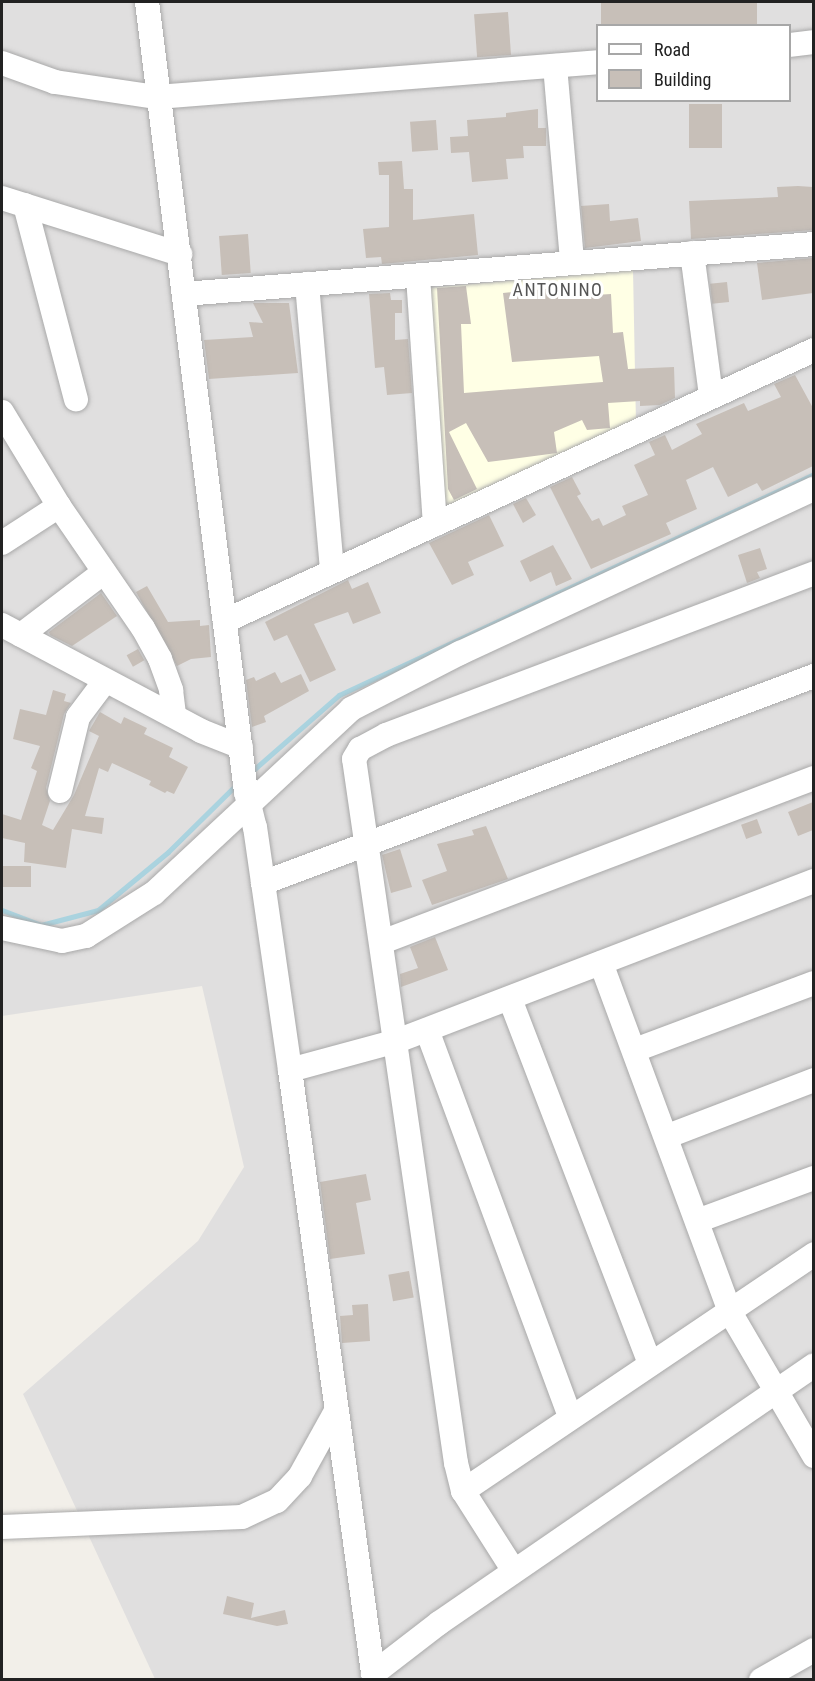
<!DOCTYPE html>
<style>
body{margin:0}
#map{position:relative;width:815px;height:1681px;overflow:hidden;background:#f2efe9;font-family:"Roboto Condensed",sans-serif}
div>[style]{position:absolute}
.residential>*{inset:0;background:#e0dfdf}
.education>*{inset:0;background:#ffffe5}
.stream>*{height:5px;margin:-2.5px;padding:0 2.5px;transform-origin:2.5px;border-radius:2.5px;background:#aad3df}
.building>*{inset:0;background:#c7bfb8;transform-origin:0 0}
.roads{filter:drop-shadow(0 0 2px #a9a9a9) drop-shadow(0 0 2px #a9a9a9)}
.minor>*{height:24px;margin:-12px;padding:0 12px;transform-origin:12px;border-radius:12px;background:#fff}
span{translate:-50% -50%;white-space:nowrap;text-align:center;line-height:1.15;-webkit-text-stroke:6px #fff;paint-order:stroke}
.quarter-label{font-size:18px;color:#555;letter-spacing:1.5px}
.frame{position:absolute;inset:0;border:3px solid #222;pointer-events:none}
.legend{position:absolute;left:596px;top:24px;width:195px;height:78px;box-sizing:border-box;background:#fff;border:2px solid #a7a7a7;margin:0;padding:8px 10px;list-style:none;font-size:18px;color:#222}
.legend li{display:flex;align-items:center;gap:12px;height:30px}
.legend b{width:30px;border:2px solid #a7a7a7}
</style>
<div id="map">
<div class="residential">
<div style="clip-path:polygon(evenodd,2px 2px,813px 2px,813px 1679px,155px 1679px,23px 1394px,198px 1241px,244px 1167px,202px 986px,2px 1016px,2px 2px,598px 26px,790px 26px,790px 100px,598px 100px,598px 26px)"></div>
</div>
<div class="education">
<div style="clip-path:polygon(633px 270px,636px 425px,445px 510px,429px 288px)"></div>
</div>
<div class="stream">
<div style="left:251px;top:772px;width:117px;rotate:-41.2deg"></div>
<div style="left:339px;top:695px;width:524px;rotate:-24.95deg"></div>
<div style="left:2px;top:910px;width:42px;rotate:21deg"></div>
<div style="left:41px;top:925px;width:59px;rotate:-14.7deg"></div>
<div style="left:98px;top:910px;width:91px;rotate:-39.6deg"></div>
<div style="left:168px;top:852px;width:97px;rotate:-44.6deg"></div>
</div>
<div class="building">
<div style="left:601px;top:2px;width:156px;height:24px"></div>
<div style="left:508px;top:12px;width:43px;height:34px;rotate:86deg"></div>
<div style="left:722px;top:104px;width:44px;height:33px;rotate:90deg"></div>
<div style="clip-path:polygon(538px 109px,538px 128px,546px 128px,546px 146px,523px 146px,524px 158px,506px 159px,508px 179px,472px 182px,469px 152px,451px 153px,450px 137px,468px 136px,467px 120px,506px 117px,506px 113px)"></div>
<div style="left:436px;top:120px;width:30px;height:26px;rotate:86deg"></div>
<div style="clip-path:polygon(402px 161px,404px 189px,413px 189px,413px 220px,474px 214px,478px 255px,382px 264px,381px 257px,366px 258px,363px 229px,389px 227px,389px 175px,379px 175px,378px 162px)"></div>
<div style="clip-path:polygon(798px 186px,813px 187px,813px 230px,691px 239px,689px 201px,778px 197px,777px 187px)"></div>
<div style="clip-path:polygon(609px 204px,610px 221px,638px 218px,641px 241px,585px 248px,581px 206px)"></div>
<div style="left:248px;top:234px;width:39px;height:29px;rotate:86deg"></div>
<div style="clip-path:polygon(813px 258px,813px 293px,762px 300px,757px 263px)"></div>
<div style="left:727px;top:282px;width:20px;height:17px;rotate:84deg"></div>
<div style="clip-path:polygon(466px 286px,471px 324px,461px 324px,464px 393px,603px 382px,599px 356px,512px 362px,503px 293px,579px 286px,580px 296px,611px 294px,613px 333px,623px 332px,628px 369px,674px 367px,675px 398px,660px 405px,640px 406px,640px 401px,608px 403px,610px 428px,587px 430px,582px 420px,554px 432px,557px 453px,488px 462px,466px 423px,449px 432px,477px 489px,454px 500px,448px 489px,437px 288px)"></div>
<div style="clip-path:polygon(390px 293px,391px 300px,402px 300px,402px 313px,395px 313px,395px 340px,408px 339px,412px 393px,387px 395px,384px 367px,375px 368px,369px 294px)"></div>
<div style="clip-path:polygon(253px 303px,289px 303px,298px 373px,209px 379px,204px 340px,253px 337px,249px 322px,263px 323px)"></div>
<div style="clip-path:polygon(795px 375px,813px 408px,813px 466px,762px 491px,757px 483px,728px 497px,713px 467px,686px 480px,697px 509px,666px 523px,671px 534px,591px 569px,550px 487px,572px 477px,581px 494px,577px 496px,592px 521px,599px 518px,603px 526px,626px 515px,622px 506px,648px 495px,634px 465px,655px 455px,649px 442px,665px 435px,672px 450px,702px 434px,696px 424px,744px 403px,748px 411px,781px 397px,774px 384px)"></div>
<div style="clip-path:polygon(526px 498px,536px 515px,523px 523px,513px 504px)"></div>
<div style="clip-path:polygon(489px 515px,504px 546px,468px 562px,474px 575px,452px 585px,429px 543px)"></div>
<div style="clip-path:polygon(553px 545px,572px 579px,556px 586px,551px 572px,530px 582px,520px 561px)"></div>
<div style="clip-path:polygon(760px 548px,767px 569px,757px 572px,760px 578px,747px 583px,738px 555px)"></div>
<div style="clip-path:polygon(348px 580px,352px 589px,368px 582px,381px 613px,353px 624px,348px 612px,314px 624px,336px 670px,310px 682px,287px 635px,274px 641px,265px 622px)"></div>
<div style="clip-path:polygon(147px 586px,168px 622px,200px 620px,200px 626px,209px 625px,211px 657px,191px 659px,177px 666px,136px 592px)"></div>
<div style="clip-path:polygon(101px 593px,117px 616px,72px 646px,50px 635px,49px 632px)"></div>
<div style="left:138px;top:649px;width:13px;height:13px;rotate:61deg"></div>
<div style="clip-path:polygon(275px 672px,281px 683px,301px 674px,309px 691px,264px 716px,266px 722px,252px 727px,246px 680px,254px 677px,256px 681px)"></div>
<div style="clip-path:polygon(53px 690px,66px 694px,64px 701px,71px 703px,64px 714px,46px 788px,50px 801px,42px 825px,53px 830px,74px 795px,99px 736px,89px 731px,100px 712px,121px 724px,124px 717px,147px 728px,144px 734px,173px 748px,169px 757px,188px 767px,174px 794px,167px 791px,165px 793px,149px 785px,151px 781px,112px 763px,108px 772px,99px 768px,85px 816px,104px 818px,102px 834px,72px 829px,66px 868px,24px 862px,25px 843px,2px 838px,2px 814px,21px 820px,37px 771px,31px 768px,40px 746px,13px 739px,20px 709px,46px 715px)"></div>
<div style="clip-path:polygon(813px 802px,813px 830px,798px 836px,788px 812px)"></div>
<div style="left:757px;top:819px;width:15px;height:17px;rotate:70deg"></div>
<div style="clip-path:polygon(486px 826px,508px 879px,432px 905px,422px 880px,447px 871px,437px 844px,474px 835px,472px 830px)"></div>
<div style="clip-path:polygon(400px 849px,412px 887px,391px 893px,382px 855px)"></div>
<div style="left:2px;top:866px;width:29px;height:21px"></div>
<div style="clip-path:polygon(435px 937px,448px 970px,401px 987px,400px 974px,418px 968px,410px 947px)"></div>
<div style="clip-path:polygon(366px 1174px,371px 1200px,356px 1203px,365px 1254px,330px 1259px,320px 1182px)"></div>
<div style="left:409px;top:1271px;width:27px;height:21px;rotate:80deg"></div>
<div style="clip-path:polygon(368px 1304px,370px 1341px,342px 1343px,340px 1316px,353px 1315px,352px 1305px)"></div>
<div style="clip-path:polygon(227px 1596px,254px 1603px,251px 1618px,285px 1610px,288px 1624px,277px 1626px,223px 1614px)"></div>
</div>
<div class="roads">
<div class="minor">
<div style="left:147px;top:2px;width:796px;rotate:82.86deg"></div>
<div style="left:246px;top:792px;width:36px;rotate:76deg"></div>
<div style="left:255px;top:827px;width:246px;rotate:81.8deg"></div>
<div style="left:290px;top:1070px;width:616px;rotate:82.16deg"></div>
<div style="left:790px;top:45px;width:24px;rotate:-7deg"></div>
<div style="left:2px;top:63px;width:56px;rotate:19.7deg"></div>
<div style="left:55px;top:82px;width:103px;rotate:8.4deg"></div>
<div style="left:157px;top:97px;width:442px;rotate:-4.5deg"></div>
<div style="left:555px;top:66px;width:196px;rotate:85deg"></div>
<div style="left:2px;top:198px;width:187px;rotate:17.5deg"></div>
<div style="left:25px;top:205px;width:201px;rotate:75.3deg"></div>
<div style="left:692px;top:253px;width:143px;rotate:82.4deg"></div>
<div style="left:418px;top:276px;width:249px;rotate:86.1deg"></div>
<div style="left:307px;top:284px;width:286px;rotate:85deg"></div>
<div style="left:184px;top:294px;width:632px;rotate:-4.54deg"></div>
<div style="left:2px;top:412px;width:110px;rotate:58.8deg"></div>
<div style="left:59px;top:506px;width:148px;rotate:55.5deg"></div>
<div style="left:143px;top:628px;width:35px;rotate:61deg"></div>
<div style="left:160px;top:659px;width:33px;rotate:70deg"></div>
<div style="left:171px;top:690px;width:26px;rotate:83deg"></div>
<div style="left:2px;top:543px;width:68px;rotate:-33deg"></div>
<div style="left:225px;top:621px;width:648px;rotate:-24.71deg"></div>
<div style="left:2px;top:625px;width:225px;rotate:28deg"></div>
<div style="left:201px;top:731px;width:43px;rotate:21.8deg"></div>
<div style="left:21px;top:635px;width:104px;rotate:-37.2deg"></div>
<div style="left:60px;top:791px;width:76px;rotate:-76.3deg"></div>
<div style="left:78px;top:717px;width:45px;rotate:-53.1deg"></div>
<div style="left:263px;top:883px;width:589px;rotate:-20.59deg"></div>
<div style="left:2px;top:928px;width:61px;rotate:12.2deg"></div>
<div style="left:62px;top:941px;width:25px;rotate:-12deg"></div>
<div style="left:86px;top:936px;width:80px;rotate:-32.3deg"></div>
<div style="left:154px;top:893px;width:270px;rotate:-43deg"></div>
<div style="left:351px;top:709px;width:123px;rotate:-27.2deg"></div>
<div style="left:460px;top:653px;width:390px;rotate:-24.9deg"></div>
<div style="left:382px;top:942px;width:462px;rotate:-20.8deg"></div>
<div style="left:601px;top:963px;width:372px;rotate:69.7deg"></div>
<div style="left:730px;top:1312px;width:167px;rotate:59.7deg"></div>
<div style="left:510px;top:999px;width:391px;rotate:69deg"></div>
<div style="left:427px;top:1030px;width:412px;rotate:69.7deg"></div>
<div style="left:635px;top:1050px;width:191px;rotate:-20.5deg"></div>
<div style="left:290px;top:1070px;width:111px;rotate:-15.2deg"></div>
<div style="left:397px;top:1041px;width:447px;rotate:-21deg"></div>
<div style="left:668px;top:1136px;width:156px;rotate:-21deg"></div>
<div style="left:697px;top:1221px;width:125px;rotate:-20.2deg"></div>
<div style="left:463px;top:1491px;width:424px;rotate:-34deg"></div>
<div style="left:2px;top:1527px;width:240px;rotate:-2.4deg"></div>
<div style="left:242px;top:1517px;width:38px;rotate:-25deg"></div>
<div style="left:277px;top:1501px;width:34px;rotate:-47deg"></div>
<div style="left:300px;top:1476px;width:74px;rotate:-61deg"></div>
<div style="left:514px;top:1571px;width:95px;rotate:-122.5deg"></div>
<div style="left:463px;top:1491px;width:29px;rotate:-104deg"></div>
<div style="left:456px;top:1463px;width:711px;rotate:-98.24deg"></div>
<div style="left:354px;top:759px;width:12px;rotate:-59deg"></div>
<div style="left:360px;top:749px;width:30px;rotate:-28deg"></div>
<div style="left:386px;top:735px;width:458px;rotate:-20.7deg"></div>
<div style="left:373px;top:1674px;width:83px;rotate:-37.7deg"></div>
<div style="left:439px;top:1623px;width:455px;rotate:-34.5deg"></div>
<div style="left:761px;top:1680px;width:61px;rotate:-29.5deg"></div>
</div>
</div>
<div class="quarter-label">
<span style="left:558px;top:290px">ANTONINO</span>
</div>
<div class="frame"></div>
<ul class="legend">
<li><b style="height:8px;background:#fff"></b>Road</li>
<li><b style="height:16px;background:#c7bfb8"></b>Building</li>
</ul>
</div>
